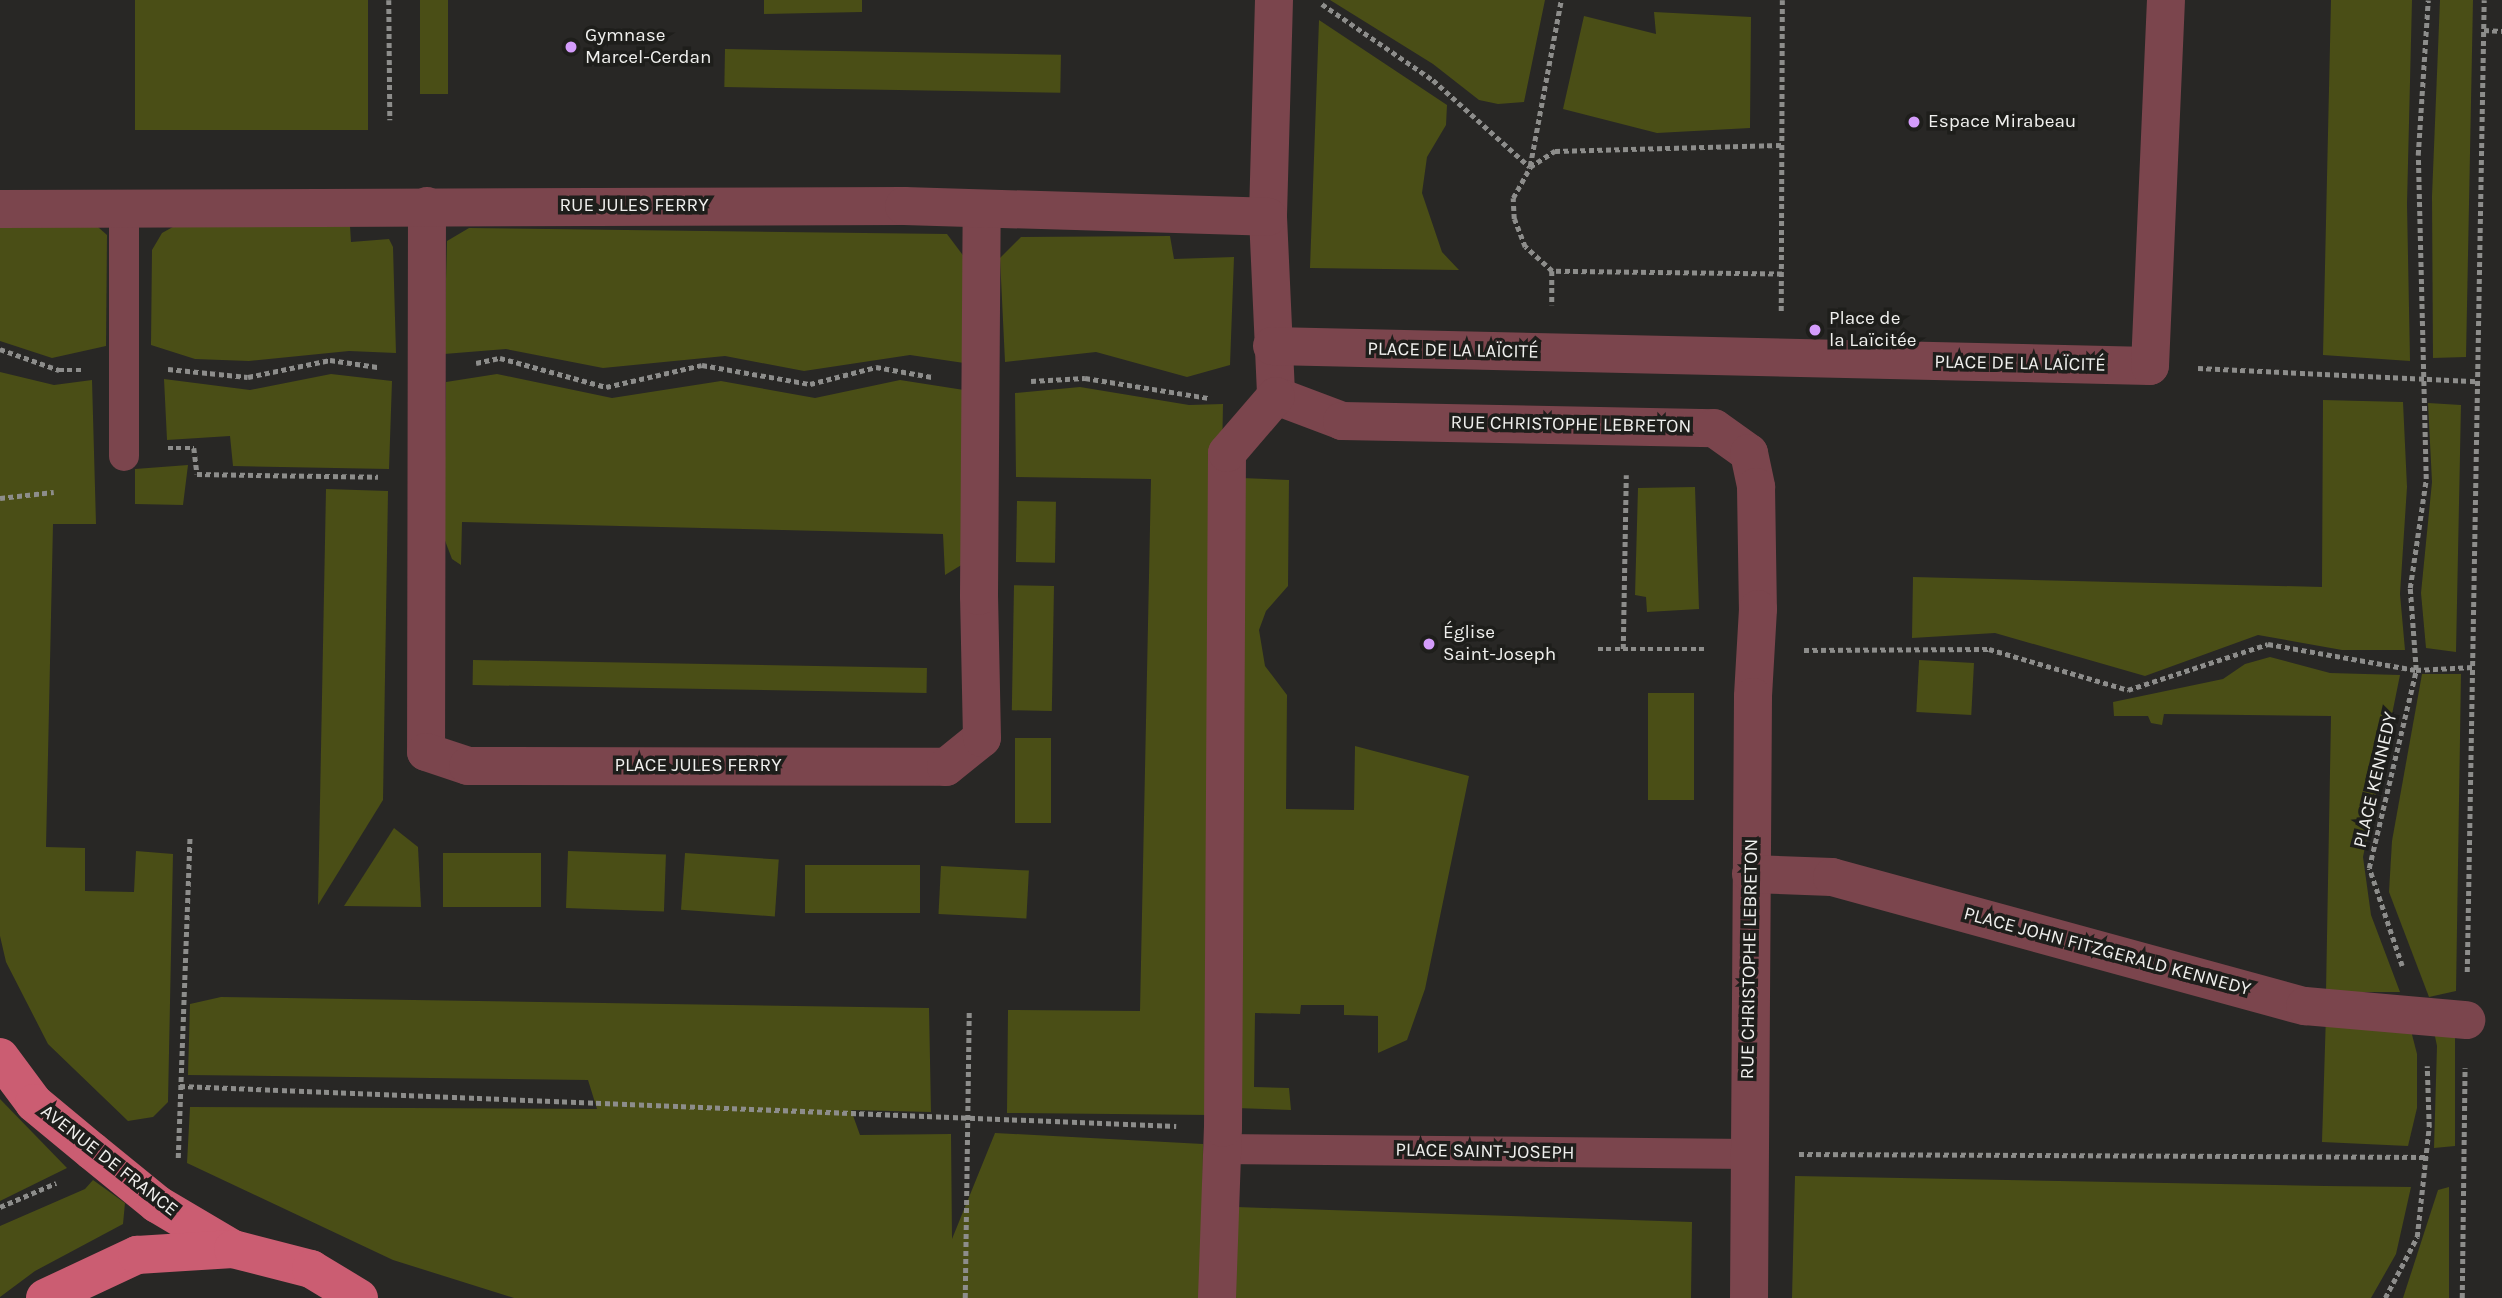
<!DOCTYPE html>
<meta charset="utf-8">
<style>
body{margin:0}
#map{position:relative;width:2502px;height:1298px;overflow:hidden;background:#282725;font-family:Karla,sans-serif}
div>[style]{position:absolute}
.green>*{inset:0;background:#4a4e16;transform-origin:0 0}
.path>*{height:4.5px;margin-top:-2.25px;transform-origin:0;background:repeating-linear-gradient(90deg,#8d8d8b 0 5px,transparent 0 8.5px)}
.lane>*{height:30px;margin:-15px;padding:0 15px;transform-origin:15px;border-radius:15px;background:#7b454d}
.street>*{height:38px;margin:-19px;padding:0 19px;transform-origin:19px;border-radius:19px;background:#7b454d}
.primary>*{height:38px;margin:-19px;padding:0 19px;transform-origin:19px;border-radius:19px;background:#cb5d72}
.dots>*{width:19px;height:19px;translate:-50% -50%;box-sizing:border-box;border:4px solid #1e1e1b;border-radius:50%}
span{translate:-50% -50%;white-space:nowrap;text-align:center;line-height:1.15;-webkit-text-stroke:7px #1e1e1b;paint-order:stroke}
.poi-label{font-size:19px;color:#f0f0ee}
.left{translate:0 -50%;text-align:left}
.street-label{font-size:19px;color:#f0f0ee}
</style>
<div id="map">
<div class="green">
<div style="left:135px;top:0;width:233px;height:130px"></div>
<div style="left:420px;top:0;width:28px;height:94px"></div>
<div style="clip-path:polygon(764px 0,862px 0,862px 12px,764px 14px)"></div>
<div style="clip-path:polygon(1330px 0,1545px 0,1524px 102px,1498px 104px,1479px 100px,1433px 64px)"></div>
<div style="clip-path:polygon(2331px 0,2412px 0,2407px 204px,2410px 361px,2323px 355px)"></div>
<div style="clip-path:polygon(2440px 0,2473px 0,2466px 357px,2433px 358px,2432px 196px)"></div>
<div style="clip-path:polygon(1654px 12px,1751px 17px,1750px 128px,1657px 133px,1563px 109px,1584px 16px,1656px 34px)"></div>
<div style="clip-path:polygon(1319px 20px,1447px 105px,1446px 125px,1427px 157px,1422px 193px,1442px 252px,1459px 270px,1310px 268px)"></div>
<div style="left:725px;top:49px;width:336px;height:38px;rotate:1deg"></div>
<div style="clip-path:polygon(90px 220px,107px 235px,106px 346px,52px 358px,0 341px,0 222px)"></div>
<div style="clip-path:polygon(180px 223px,350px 226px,351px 242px,389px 239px,393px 247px,396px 353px,349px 351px,249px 361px,195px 359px,151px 345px,152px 250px,162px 233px)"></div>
<div style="clip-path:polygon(469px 228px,947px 234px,965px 258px,964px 363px,910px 355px,804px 371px,725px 356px,603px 368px,506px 349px,444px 354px,447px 241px)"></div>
<div style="clip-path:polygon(1170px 236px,1174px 259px,1234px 257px,1230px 365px,1187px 377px,1096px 352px,1005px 362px,1000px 258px,1021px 237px)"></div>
<div style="clip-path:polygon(0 372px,54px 385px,92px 380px,96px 524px,53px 524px,46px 847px,85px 848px,85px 891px,134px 892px,136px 851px,173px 854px,168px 1102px,153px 1117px,128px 1121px,48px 1044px,6px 962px,0 936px)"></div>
<div style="clip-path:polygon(331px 374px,392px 381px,389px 469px,233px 466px,230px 436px,167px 440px,164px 379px,250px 390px)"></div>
<div style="clip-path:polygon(497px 374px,612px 398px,721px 381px,815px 398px,900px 380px,964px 390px,963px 564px,945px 575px,943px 534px,462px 522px,461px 565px,452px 559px,444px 538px,446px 382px)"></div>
<div style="clip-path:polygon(1080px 387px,1189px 405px,1223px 404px,1210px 1115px,1007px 1113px,1008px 1010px,1140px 1011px,1151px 479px,1016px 477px,1015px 393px)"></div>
<div style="clip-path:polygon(2323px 400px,2403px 402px,2407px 487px,2400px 594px,2405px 650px,2342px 650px,2258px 635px,2145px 676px,1995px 633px,1912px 638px,1913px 577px,2322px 587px)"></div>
<div style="clip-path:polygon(2428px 403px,2461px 405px,2456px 652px,2426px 648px,2421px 593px,2432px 482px)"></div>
<div style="clip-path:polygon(188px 465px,183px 505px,135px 504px,135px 469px)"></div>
<div style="clip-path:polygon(1242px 478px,1289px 480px,1288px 586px,1266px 611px,1259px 630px,1265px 666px,1287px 695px,1286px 809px,1354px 810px,1355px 746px,1469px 776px,1425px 989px,1407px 1040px,1378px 1053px,1378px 1016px,1344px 1015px,1344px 1005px,1301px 1005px,1300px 1014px,1255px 1013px,1254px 1087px,1289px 1088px,1291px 1110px,1236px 1108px)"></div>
<div style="clip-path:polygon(1695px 487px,1699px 609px,1647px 612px,1646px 597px,1635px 595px,1638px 488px)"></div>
<div style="clip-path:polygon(326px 489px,388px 491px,383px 800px,318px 905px)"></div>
<div style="left:1017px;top:501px;width:39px;height:61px;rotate:1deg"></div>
<div style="left:1054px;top:586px;width:125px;height:40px;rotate:91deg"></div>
<div style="clip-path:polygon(2270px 657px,2330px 673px,2400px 675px,2363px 857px,2371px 915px,2400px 992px,2326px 992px,2331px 716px,2164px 714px,2162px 725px,2151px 723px,2148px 716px,2114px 716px,2113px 702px,2223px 679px,2245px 664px)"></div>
<div style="left:473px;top:660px;width:454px;height:25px;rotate:1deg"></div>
<div style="left:1974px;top:663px;width:52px;height:55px;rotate:93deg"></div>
<div style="clip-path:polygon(2422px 674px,2461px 674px,2456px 991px,2429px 997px,2389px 892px,2392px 841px)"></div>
<div style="left:1648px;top:693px;width:46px;height:107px"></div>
<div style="left:1015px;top:738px;width:36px;height:85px"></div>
<div style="clip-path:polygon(394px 828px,418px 847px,421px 907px,344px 906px)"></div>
<div style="left:568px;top:851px;width:98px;height:57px;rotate:2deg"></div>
<div style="left:443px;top:853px;width:98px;height:54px"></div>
<div style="left:685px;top:853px;width:94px;height:57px;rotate:4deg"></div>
<div style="left:805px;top:865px;width:115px;height:48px"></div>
<div style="left:941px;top:866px;width:88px;height:48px;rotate:3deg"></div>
<div style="clip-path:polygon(221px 997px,929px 1008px,931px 1112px,851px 1110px,860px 1135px,951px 1134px,952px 1239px,995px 1133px,1203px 1144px,1202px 1298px,514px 1298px,393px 1260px,187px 1163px,190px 1107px,597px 1109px,588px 1080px,188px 1075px,190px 1004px)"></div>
<div style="clip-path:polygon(2326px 1015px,2408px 1019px,2417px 1054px,2417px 1108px,2408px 1146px,2322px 1142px)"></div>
<div style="clip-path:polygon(2432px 1022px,2455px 1023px,2455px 1146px,2434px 1148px,2437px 1046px)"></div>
<div style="clip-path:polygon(0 1099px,67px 1168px,0 1201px)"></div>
<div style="clip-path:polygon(1795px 1176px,2325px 1186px,2411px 1187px,2396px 1254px,2371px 1298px,1792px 1298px)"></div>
<div style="clip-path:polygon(93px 1180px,125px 1203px,123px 1224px,35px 1271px,0 1297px,0 1226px,85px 1189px)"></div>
<div style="clip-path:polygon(2449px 1187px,2449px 1298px,2403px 1298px,2438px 1190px)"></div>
<div style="clip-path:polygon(1237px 1207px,1692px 1222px,1691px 1298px,1235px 1298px)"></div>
</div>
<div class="path">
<div style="left:389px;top:0;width:120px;rotate:89.5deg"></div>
<div style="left:1322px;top:4px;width:135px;rotate:34.4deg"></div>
<div style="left:1433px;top:80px;width:130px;rotate:41.9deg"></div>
<div style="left:2484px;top:30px;width:18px;rotate:3deg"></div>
<div style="left:1530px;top:166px;width:169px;rotate:-79.4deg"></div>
<div style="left:1552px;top:271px;width:34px;rotate:90deg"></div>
<div style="left:1782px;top:274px;width:230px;rotate:-179.3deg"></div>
<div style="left:1552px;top:271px;width:36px;rotate:-138deg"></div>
<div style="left:1525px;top:247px;width:30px;rotate:-111deg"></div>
<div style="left:1514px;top:219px;width:21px;rotate:-93deg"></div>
<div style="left:1513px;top:198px;width:35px;rotate:-61deg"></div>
<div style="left:1530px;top:167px;width:30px;rotate:-33deg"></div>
<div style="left:1555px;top:151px;width:227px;rotate:-1.5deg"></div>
<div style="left:1781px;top:311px;width:311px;rotate:-89.8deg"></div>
<div style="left:0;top:349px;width:63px;rotate:19.6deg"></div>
<div style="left:59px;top:370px;width:22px"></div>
<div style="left:476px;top:363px;width:25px;rotate:-12deg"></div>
<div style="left:500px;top:358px;width:110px;rotate:15.3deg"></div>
<div style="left:606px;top:387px;width:98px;rotate:-12.9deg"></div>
<div style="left:702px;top:365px;width:110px;rotate:10deg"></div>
<div style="left:810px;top:384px;width:68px;rotate:-14.4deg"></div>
<div style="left:876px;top:367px;width:57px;rotate:10.1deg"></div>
<div style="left:2198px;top:368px;width:279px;rotate:2.7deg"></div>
<div style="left:168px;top:369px;width:80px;rotate:5.7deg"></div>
<div style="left:248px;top:377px;width:84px;rotate:-11.7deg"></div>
<div style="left:330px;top:360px;width:48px;rotate:8.5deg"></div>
<div style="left:1031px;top:381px;width:54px;rotate:-3.2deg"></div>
<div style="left:1085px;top:378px;width:126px;rotate:9.2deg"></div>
<div style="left:168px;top:448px;width:26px"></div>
<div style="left:194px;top:448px;width:26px;rotate:83deg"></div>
<div style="left:197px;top:474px;width:181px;rotate:0.9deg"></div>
<div style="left:0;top:498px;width:54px;rotate:-6.3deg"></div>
<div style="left:1598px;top:649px;width:25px"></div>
<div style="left:1623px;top:649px;width:174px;rotate:-89deg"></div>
<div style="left:1623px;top:649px;width:83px"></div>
<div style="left:1804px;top:650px;width:185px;rotate:-0.3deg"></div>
<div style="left:1989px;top:649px;width:145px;rotate:16.4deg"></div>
<div style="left:2128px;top:690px;width:147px;rotate:-18.2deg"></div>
<div style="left:2268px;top:644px;width:150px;rotate:10deg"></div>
<div style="left:2416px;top:670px;width:57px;rotate:-3deg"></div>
<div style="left:2402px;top:966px;width:103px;rotate:-108.6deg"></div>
<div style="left:2369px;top:868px;width:204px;rotate:-76.6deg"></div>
<div style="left:2416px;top:670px;width:82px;rotate:-94.2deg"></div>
<div style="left:2410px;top:588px;width:110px;rotate:-81.6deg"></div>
<div style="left:2426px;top:479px;width:324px;rotate:-91.4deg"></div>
<div style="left:2418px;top:155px;width:155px;rotate:-86.3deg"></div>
<div style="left:2467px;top:972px;width:972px;rotate:-89deg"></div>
<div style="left:180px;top:1086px;width:997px;rotate:2.3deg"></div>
<div style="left:1799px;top:1154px;width:626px;rotate:0.27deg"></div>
<div style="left:178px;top:1158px;width:321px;rotate:-87.9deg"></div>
<div style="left:0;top:1207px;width:61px;rotate:-23.2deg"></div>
<div style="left:965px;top:1298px;width:289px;rotate:-89.2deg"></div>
<div style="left:2385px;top:1298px;width:69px;rotate:-62.3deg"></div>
<div style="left:2417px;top:1237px;width:111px;rotate:-83.8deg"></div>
<div style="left:2429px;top:1127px;width:61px;rotate:-91.9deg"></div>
<div style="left:2462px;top:1298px;width:230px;rotate:-89.3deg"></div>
</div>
<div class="lane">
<div style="left:124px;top:456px;width:248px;rotate:-90deg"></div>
<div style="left:1222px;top:1149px;width:527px;rotate:0.54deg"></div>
</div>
<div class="street">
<div style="left:1274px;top:0;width:217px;rotate:91.6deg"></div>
<div style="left:1268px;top:217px;width:179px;rotate:87.4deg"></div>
<div style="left:1276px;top:396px;width:71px;rotate:20.7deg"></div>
<div style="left:1342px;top:421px;width:372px;rotate:1.1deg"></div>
<div style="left:1714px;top:428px;width:43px;rotate:35.5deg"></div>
<div style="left:1749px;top:453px;width:35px;rotate:78deg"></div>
<div style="left:1756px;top:487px;width:122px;rotate:89.1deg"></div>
<div style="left:1758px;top:609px;width:88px;rotate:93.3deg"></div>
<div style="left:1753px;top:697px;width:601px;rotate:90.38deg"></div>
<div style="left:427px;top:206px;width:546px;rotate:90.1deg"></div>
<div style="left:426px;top:752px;width:44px;rotate:18.4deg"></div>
<div style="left:468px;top:766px;width:478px;rotate:0.1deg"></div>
<div style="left:946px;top:767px;width:46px;rotate:-38.9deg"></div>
<div style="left:982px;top:738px;width:142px;rotate:-91.2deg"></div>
<div style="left:979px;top:596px;width:385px;rotate:-89.6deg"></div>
<div style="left:0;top:209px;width:904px;rotate:-0.19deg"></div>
<div style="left:904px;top:206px;width:364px;rotate:1.7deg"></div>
<div style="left:1272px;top:346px;width:878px;rotate:1.3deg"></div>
<div style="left:2150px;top:366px;width:366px;rotate:-87.5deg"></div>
<div style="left:1751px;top:874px;width:81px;rotate:2.1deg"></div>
<div style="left:1832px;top:877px;width:490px;rotate:15.3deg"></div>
<div style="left:2305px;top:1006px;width:162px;rotate:5deg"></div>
<div style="left:1217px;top:1298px;width:170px;rotate:-88deg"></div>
<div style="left:1223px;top:1128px;width:675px;rotate:-89.66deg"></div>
<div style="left:1227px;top:453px;width:75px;rotate:-49.3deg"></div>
</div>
<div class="primary">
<div style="left:0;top:1057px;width:57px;rotate:53.5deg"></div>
<div style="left:34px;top:1103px;width:75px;rotate:39.6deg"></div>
<div style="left:92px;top:1151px;width:84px;rotate:39.2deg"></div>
<div style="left:157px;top:1204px;width:88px;rotate:30.6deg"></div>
<div style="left:45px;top:1298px;width:102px;rotate:-25.1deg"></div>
<div style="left:137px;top:1255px;width:96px;rotate:-3.6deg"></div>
<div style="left:233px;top:1249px;width:81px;rotate:14.4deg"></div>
<div style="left:311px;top:1269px;width:56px;rotate:31.1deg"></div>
</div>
<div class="dots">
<div style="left:571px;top:47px;background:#d49cfb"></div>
<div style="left:1914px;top:122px;background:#d49cfb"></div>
<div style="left:1815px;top:330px;background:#d49cfb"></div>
<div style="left:1429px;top:644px;background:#d49cfb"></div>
</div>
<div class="poi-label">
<span class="left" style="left:585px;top:47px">Gymnase<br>Marcel-Cerdan</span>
<span class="left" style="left:1928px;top:122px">Espace Mirabeau</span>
<span class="left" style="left:1829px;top:330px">Place de<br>la Laïcitée</span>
<span class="left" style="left:1443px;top:644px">Église<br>Saint-Joseph</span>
</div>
<div class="street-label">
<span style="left:634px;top:206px">RUE JULES FERRY</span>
<span style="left:1453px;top:351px;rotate:1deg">PLACE DE LA LAÏCITÉ</span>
<span style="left:2020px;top:364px;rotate:1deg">PLACE DE LA LAÏCITÉ</span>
<span style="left:1571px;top:425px;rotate:1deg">RUE CHRISTOPHE LEBRETON</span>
<span style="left:698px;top:766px">PLACE JULES FERRY</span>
<span style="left:2376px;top:780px;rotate:-77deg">PLACE KENNEDY</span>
<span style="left:2107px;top:952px;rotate:15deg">PLACE JOHN FITZGERALD KENNEDY</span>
<span style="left:1750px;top:959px;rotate:-89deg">RUE CHRISTOPHE LEBRETON</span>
<span style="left:1485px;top:1152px;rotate:1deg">PLACE SAINT-JOSEPH</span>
<span style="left:109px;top:1161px;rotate:38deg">AVENUE DE FRANCE</span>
</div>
</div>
